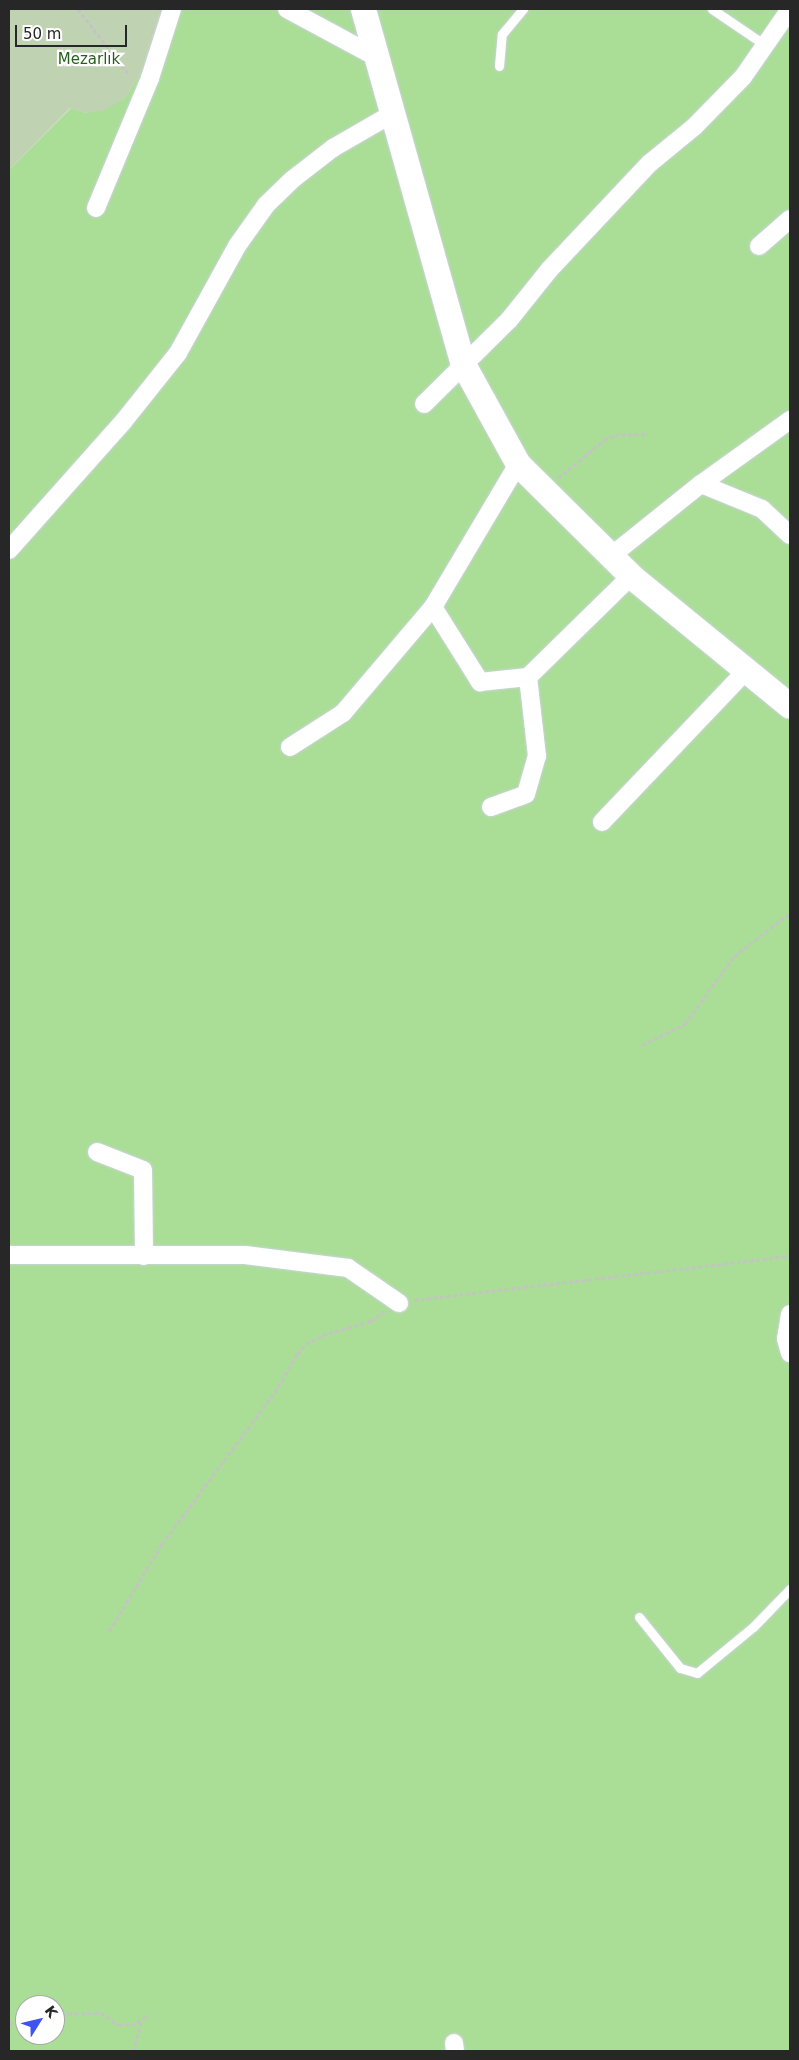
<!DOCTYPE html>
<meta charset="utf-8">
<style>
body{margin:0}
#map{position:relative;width:799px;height:2060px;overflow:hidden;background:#e9e3d9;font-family:"DejaVu Sans",sans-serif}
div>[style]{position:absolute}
.green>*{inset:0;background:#aade97}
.cemetery>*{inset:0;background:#bfd2b1}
.path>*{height:2.5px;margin-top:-1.25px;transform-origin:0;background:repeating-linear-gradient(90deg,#c3c3c3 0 4px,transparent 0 6.5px)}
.roads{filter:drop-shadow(0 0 1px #ced1e0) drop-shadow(0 0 1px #ced1e0)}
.lane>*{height:9px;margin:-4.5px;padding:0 4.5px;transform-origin:4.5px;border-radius:4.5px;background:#fff}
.street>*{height:18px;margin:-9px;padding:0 9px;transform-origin:9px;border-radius:9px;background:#fff}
.secondary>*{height:25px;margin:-12.5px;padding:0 12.5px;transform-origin:12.5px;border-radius:12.5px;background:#fff}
span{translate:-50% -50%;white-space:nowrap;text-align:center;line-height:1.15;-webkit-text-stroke:4.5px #fff;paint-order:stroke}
.park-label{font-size:15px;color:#255f1c}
.frame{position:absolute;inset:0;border:10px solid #272727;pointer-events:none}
.north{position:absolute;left:15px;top:1995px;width:50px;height:50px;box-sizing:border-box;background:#fff;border:1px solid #a9a9a9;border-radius:50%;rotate:54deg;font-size:14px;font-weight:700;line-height:20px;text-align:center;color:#272727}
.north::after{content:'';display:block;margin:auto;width:18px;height:22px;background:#3e53f1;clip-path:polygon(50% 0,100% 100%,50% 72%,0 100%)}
.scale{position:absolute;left:15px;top:25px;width:112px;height:22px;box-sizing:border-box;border:2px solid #272727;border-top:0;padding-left:6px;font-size:15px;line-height:18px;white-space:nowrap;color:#272727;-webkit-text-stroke:4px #fff;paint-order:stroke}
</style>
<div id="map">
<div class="green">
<div style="clip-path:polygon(evenodd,162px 9px,790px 9px,790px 2051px,9px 2051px,9px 170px,71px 108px,86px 113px,124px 99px,140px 74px,162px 9px,25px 2005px,55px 2005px,55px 2035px,25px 2035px,25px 2005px)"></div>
</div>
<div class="cemetery">
<div style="clip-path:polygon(9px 9px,162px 9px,140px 74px,124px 99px,103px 111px,86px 113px,70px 108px,9px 170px)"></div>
</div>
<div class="path">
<div style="left:78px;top:9px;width:81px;rotate:52deg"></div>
<div style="left:558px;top:478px;width:60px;rotate:-39.6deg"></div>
<div style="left:604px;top:440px;width:12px;rotate:-24deg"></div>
<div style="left:615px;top:435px;width:33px;rotate:-2deg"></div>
<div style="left:642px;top:1045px;width:48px;rotate:-26deg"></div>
<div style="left:685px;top:1024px;width:84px;rotate:-54.2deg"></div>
<div style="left:734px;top:956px;width:71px;rotate:-37.5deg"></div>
<div style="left:414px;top:1300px;width:379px;rotate:-6.7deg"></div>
<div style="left:109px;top:1631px;width:102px;rotate:-58.7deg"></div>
<div style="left:162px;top:1544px;width:189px;rotate:-53.4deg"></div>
<div style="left:275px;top:1392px;width:44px;rotate:-59.9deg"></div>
<div style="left:297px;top:1354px;width:13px;rotate:-48deg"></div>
<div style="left:306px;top:1344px;width:19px;rotate:-28deg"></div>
<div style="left:323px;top:1335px;width:50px;rotate:-16.3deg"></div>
<div style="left:371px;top:1321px;width:16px;rotate:-35deg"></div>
<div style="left:55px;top:2014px;width:46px;rotate:-1.2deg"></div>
<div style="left:101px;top:2013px;width:22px;rotate:34deg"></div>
<div style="left:119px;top:2025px;width:12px"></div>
<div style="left:131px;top:2025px;width:21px;rotate:-28deg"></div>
<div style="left:9px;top:2024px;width:16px;rotate:-11deg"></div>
<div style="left:133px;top:2051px;width:30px;rotate:-75deg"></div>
</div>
<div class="roads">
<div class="lane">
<div style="left:712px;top:9px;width:64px;rotate:34.2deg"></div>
<div style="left:499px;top:66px;width:32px;rotate:-85deg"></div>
<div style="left:502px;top:34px;width:33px;rotate:-50deg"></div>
<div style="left:639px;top:1617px;width:65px;rotate:51.2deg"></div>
<div style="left:680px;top:1668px;width:18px;rotate:16deg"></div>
<div style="left:697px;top:1673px;width:72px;rotate:-39.4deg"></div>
<div style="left:753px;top:1627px;width:53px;rotate:-45.8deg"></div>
</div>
<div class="street">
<div style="left:287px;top:9px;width:106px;rotate:28.3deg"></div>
<div style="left:96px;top:208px;width:141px;rotate:-67.4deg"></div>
<div style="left:150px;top:78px;width:72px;rotate:-72.3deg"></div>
<div style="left:759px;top:246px;width:41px;rotate:-41.1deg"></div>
<div style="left:424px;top:404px;width:120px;rotate:-44.7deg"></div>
<div style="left:509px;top:320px;width:64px;rotate:-51.3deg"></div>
<div style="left:549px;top:270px;width:147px;rotate:-46.7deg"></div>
<div style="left:650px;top:163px;width:57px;rotate:-39.3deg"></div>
<div style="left:694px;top:127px;width:70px;rotate:-45.6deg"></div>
<div style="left:743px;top:77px;width:83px;rotate:-55.3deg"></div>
<div style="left:701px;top:484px;width:66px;rotate:22.3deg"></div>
<div style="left:762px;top:509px;width:38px;rotate:43deg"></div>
<div style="left:9px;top:550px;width:171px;rotate:-48.3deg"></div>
<div style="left:123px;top:422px;width:88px;rotate:-51.4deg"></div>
<div style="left:178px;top:353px;width:122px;rotate:-61.1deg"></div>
<div style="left:237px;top:246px;width:50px;rotate:-54.7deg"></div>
<div style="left:266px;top:205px;width:37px;rotate:-44deg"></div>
<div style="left:293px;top:179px;width:51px;rotate:-37.8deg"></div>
<div style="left:333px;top:148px;width:68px;rotate:-30deg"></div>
<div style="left:611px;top:556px;width:115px;rotate:-38.7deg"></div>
<div style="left:701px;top:484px;width:110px;rotate:-35.7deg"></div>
<div style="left:433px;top:607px;width:89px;rotate:57.9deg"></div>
<div style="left:480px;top:682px;width:48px;rotate:-5.9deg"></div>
<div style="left:528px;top:677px;width:144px;rotate:-44.4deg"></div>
<div style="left:290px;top:747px;width:63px;rotate:-32.7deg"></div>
<div style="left:343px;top:713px;width:139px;rotate:-49.7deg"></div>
<div style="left:433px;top:607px;width:166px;rotate:-59.3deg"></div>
<div style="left:491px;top:807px;width:37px;rotate:-20deg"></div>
<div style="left:526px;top:794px;width:40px;rotate:-74deg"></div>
<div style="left:537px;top:756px;width:80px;rotate:-96.5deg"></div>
<div style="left:602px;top:822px;width:209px;rotate:-46.4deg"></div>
<div style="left:97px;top:1152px;width:49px;rotate:21.4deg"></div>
<div style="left:143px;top:1170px;width:86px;rotate:89.3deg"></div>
<div style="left:9px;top:1255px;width:236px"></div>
<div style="left:245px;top:1255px;width:104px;rotate:7.2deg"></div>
<div style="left:348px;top:1268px;width:62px;rotate:34.5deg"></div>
<div style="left:790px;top:1314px;width:25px;rotate:99deg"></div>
<div style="left:786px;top:1339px;width:15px;rotate:74deg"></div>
<div style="left:454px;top:2043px;width:8px;rotate:83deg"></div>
</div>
<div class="secondary">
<div style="left:363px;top:9px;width:369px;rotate:74.3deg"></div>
<div style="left:463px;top:364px;width:114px;rotate:61.2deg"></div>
<div style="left:518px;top:464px;width:159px;rotate:44.7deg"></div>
<div style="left:631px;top:576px;width:205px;rotate:39.3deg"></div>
</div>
</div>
<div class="park-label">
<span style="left:89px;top:60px">Mezarlık</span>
</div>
<div class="frame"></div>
<div class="north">K</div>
<div class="scale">50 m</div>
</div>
